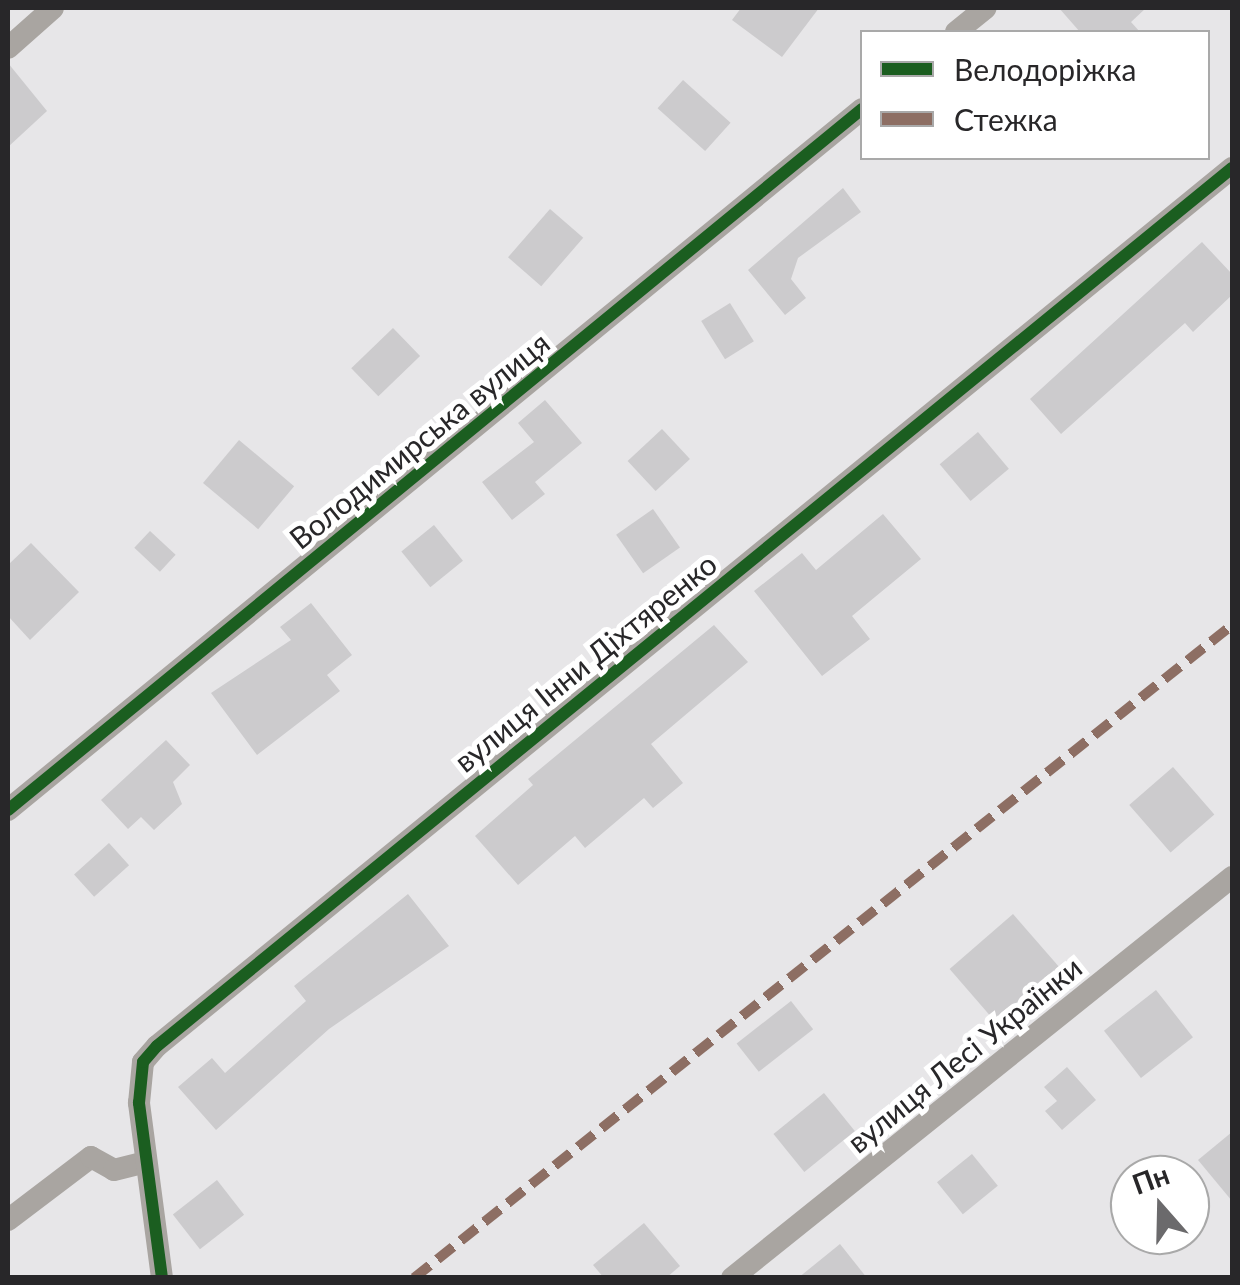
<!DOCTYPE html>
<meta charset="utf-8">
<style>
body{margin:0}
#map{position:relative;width:1240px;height:1285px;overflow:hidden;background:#e7e6e8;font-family:Lato,sans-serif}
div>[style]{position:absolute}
.building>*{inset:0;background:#cccbcd;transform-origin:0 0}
.minor>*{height:22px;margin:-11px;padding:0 11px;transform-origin:11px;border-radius:11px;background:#a9a5a1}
.quiet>*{height:10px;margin-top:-5px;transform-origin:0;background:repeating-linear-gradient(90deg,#8d6e63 0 20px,transparent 0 30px)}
.cycleway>*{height:12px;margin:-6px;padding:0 6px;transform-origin:6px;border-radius:6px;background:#1b5e20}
span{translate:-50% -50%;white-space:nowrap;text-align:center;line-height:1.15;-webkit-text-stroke:10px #fff;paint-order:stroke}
.street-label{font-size:30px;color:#282729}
.frame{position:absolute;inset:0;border:10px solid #282729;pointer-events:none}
.legend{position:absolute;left:860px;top:30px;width:350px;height:130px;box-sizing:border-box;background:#fff;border:2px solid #a9a9a9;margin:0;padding:12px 18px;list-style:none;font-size:30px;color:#282729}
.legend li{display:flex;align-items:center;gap:20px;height:50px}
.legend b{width:50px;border:2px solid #a9a9a9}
.north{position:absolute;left:1110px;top:1155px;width:100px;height:100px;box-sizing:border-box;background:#fff;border:2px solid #a9a9a9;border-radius:50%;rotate:340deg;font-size:28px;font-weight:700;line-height:40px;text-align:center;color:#282729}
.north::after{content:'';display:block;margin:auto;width:35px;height:45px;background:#6b6a6c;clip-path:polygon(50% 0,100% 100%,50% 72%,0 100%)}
</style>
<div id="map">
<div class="building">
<div style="clip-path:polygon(741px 8px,819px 8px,782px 57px,732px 20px)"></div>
<div style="clip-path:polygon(1059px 8px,1146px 8px,1131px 22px,1140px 32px,1080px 32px)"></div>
<div style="clip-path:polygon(8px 63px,47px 111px,8px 147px)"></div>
<div style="left:683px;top:80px;width:64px;height:38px;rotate:42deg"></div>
<div style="clip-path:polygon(843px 188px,861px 212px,798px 258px,791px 279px,806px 298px,785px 315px,748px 270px)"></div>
<div style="left:550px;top:209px;width:44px;height:64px;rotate:41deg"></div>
<div style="clip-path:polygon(1202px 242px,1232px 274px,1232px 295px,1193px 332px,1185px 323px,1061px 434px,1030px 399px)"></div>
<div style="left:730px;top:303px;width:45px;height:34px;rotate:58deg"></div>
<div style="left:393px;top:328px;width:39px;height:58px;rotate:46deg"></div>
<div style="clip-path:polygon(545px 400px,582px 443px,535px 482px,545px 494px,512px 520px,482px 482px,534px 442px,518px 423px)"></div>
<div style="left:662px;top:429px;width:41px;height:47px;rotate:47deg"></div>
<div style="left:978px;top:432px;width:48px;height:50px;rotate:50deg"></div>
<div style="left:239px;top:440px;width:72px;height:56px;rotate:40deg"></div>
<div style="left:653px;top:509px;width:47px;height:45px;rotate:55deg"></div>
<div style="clip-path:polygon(883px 514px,921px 559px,852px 616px,870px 639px,822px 676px,754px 591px,802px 553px,816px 570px)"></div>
<div style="left:434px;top:525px;width:46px;height:42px;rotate:51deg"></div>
<div style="left:150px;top:531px;width:35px;height:23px;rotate:43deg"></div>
<div style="clip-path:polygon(31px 543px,79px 592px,30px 640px,8px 616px,8px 565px)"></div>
<div style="clip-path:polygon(311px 603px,352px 655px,327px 675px,340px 691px,257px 755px,211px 693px,291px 640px,280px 627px)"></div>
<div style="clip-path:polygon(714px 625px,748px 662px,651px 744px,683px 783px,653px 808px,644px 798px,585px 848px,575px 836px,518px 885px,475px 836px,533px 785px,528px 779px)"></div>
<div style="clip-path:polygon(166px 740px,190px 765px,173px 782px,182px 804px,154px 830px,141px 817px,128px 829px,101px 800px)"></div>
<div style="left:1173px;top:767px;width:63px;height:58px;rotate:49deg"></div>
<div style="left:109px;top:843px;width:30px;height:47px;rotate:48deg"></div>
<div style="clip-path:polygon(408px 894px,449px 946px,329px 1029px,216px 1130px,178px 1087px,212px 1058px,225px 1073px,306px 1001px,294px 986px)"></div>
<div style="left:1013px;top:914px;width:72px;height:84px;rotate:49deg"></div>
<div style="left:1156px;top:990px;width:60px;height:66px;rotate:52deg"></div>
<div style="left:791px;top:1001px;width:36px;height:69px;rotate:52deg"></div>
<div style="clip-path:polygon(1067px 1067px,1096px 1100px,1062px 1130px,1045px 1111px,1057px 1101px,1044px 1087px)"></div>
<div style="left:824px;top:1093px;width:49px;height:65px;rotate:51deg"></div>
<div style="clip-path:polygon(1232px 1132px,1232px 1201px,1198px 1160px)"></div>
<div style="left:972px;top:1154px;width:41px;height:45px;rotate:51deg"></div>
<div style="left:217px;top:1180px;width:44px;height:56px;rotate:52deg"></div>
<div style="clip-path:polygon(644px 1223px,680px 1266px,666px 1278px,604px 1278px,593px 1265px)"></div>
<div style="clip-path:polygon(840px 1244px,867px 1278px,798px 1278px)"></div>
</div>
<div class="minor">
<div style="left:956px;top:32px;width:38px;rotate:-39deg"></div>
<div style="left:8px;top:48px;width:60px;rotate:-41.6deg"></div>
<div style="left:8px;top:810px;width:1105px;rotate:-39.38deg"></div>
<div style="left:8px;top:1220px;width:104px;rotate:-37.2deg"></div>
<div style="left:91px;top:1157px;width:26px;rotate:29deg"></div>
<div style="left:114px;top:1170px;width:33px;rotate:-14deg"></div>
<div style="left:162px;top:1278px;width:177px;rotate:-97.5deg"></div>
<div style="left:139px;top:1103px;width:41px;rotate:-84.4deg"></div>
<div style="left:143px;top:1062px;width:21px;rotate:-49deg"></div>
<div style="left:157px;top:1046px;width:1388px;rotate:-39.24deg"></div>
<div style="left:732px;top:1278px;width:641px;rotate:-38.73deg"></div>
</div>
<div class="quiet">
<div style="left:414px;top:1278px;width:1047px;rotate:-38.6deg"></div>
</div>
<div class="cycleway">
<div style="left:8px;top:810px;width:1105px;rotate:-39.38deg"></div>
<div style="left:162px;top:1278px;width:177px;rotate:-97.5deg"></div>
<div style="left:139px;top:1103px;width:41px;rotate:-84.4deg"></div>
<div style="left:143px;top:1062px;width:21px;rotate:-49deg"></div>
<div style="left:157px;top:1046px;width:1388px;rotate:-39.24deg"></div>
</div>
<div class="street-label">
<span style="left:419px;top:440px;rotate:-39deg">Володимирська вулиця</span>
<span style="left:585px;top:662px;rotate:-39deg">вулиця Інни Діхтяренко</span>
<span style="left:964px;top:1054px;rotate:-39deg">вулиця Лесі Українки</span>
</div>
<div class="frame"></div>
<ul class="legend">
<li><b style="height:12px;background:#1b5e20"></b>Велодоріжка</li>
<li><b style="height:12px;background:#8d6e63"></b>Стежка</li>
</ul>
<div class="north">Пн</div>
</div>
